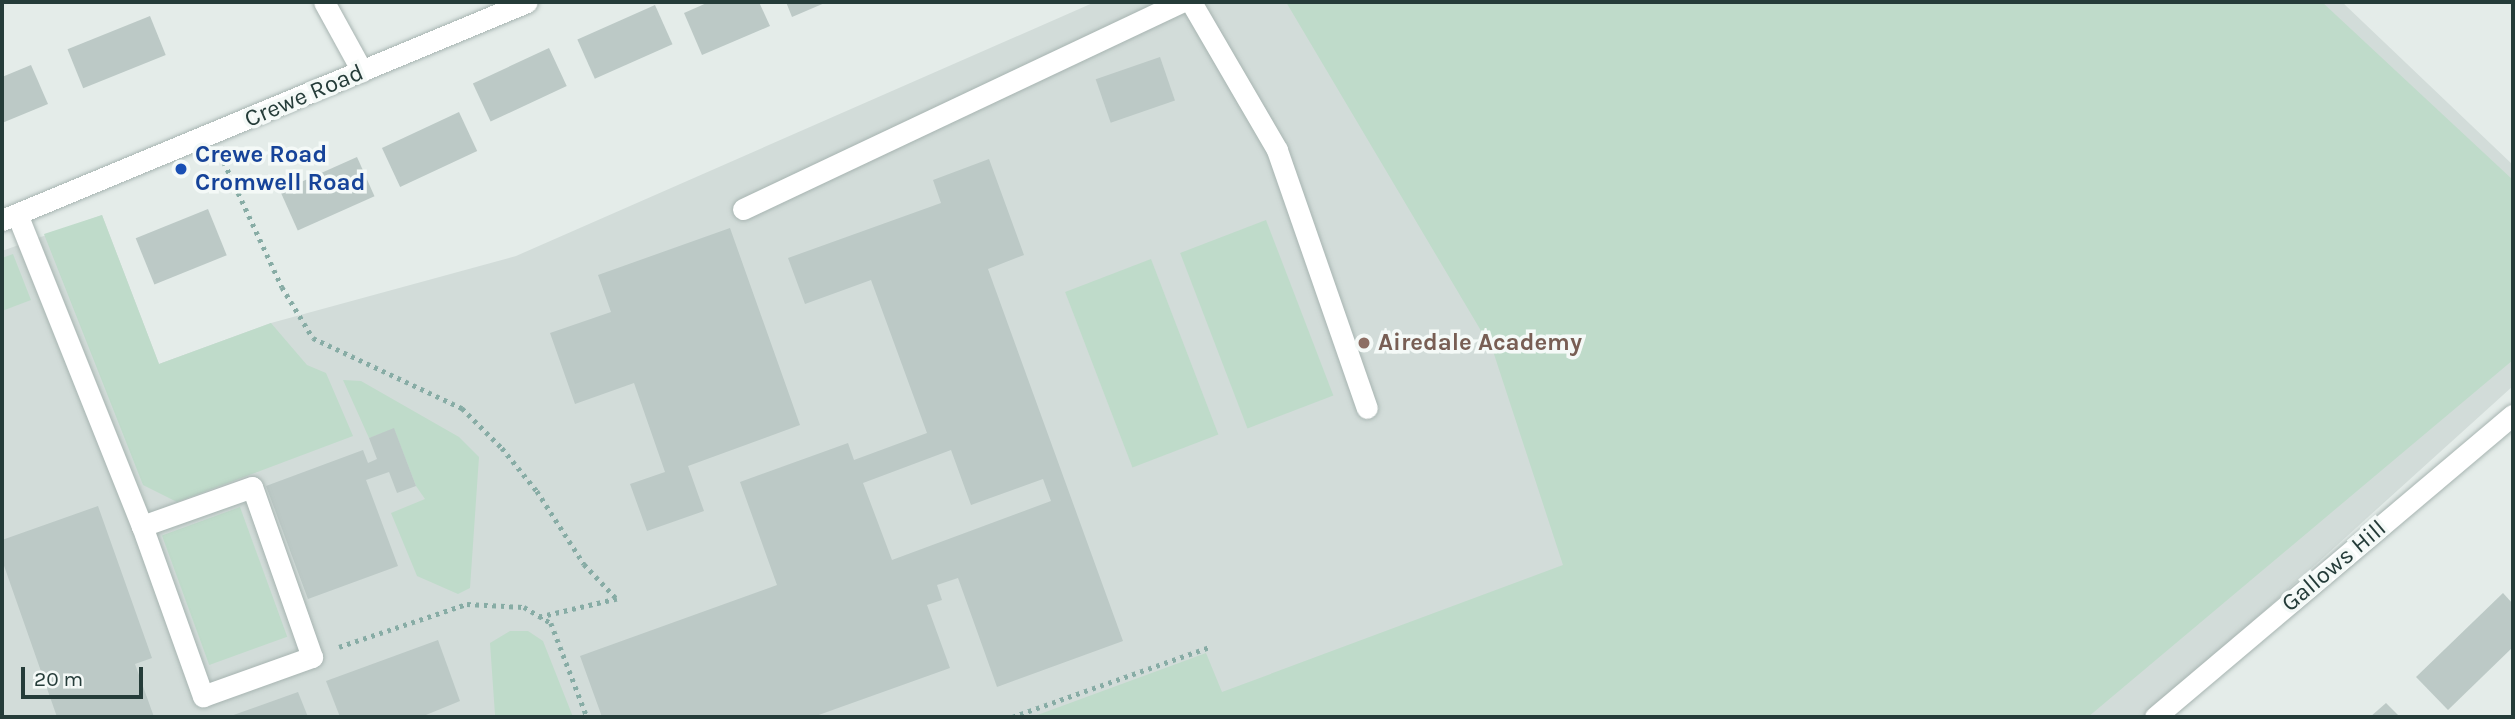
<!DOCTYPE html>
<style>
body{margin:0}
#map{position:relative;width:2515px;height:719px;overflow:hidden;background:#e4ece9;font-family:Karla,sans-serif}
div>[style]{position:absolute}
.built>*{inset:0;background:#d2dcd9}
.green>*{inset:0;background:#bfdbca;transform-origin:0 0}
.building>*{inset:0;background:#bcc9c6;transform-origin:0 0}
.path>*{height:4.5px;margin-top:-2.25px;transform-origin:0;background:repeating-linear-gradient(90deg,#87aca5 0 3.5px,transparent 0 8.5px)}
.roads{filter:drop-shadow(0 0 2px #a7b4b1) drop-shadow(0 0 2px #a7b4b1)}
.minor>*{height:21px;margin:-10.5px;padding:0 10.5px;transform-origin:10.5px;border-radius:10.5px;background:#fff}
.dots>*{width:19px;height:19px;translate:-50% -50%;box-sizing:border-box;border:4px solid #f4f9f7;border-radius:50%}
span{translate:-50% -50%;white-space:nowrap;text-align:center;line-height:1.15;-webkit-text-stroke:7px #f4f9f7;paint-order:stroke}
.street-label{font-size:24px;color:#253c39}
.transit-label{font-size:24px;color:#164399;font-weight:700}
.left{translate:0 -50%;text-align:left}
.education-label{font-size:24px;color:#785e54;font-weight:700}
.frame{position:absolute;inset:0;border:4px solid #253c39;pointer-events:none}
.scale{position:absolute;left:21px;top:667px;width:122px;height:32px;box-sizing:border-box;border:4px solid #253c39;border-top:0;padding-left:9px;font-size:21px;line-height:24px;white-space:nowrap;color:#253c39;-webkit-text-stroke:5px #f4f9f7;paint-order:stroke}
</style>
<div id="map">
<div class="built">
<div style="clip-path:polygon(1095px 2px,2342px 2px,2513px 165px,2513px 386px,2147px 717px,2px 717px,2px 251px,102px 215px,159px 364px,271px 323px,516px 256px)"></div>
</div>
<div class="green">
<div style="clip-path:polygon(1286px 2px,2322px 2px,2513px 180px,2513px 360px,2088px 717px,1032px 717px,1206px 653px,1222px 692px,1563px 565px,1493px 351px)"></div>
<div style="clip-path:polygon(102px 215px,159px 364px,271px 323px,307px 365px,326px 373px,353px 436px,177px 502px,143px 485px,44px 234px)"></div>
<div style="left:1266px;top:220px;width:188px;height:92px;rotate:69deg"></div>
<div style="clip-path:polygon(13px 254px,31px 300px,2px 311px,2px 258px)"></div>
<div style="left:1151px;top:259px;width:188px;height:92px;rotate:69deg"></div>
<div style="clip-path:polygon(343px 380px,361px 381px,459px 437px,479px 457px,470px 588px,458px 594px,417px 576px,391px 513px,425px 499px,416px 486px,394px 429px,369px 438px)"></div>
<div style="left:240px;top:507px;width:138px;height:83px;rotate:70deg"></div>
<div style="clip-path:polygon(510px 631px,528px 631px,543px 641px,573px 717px,490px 717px,495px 715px,490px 643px)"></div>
</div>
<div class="building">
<div style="clip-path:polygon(709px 2px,759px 2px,770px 26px,702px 55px,684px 13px)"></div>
<div style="clip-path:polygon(786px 2px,827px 2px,792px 17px)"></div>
<div style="left:655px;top:5px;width:43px;height:85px;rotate:66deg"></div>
<div style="left:150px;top:16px;width:42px;height:89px;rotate:68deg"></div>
<div style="left:549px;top:48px;width:42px;height:84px;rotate:65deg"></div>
<div style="left:1160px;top:57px;width:46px;height:68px;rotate:71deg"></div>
<div style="clip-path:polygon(31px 65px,48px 104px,2px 123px,2px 77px)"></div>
<div style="left:459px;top:112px;width:43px;height:85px;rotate:65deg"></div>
<div style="left:357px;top:157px;width:43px;height:84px;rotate:66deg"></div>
<div style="clip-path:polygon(evenodd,989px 159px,1024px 255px,988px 269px,1123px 641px,997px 687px,958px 578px,937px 585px,942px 600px,927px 605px,950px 668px,813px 717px,602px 717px,580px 656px,777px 585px,740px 482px,848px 443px,854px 460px,927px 433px,871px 280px,805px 304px,788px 258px,941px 203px,933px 180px,989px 159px,951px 450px,971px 505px,1043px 479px,1051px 501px,892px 560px,863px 483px,951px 450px)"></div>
<div style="left:208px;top:209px;width:50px;height:78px;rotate:68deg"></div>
<div style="clip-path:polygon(730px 228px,800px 425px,688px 466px,704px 511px,647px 531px,630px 484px,665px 472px,634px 383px,575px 404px,550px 333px,611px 312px,598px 275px)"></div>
<div style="clip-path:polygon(394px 428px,416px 486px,397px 493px,389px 472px,366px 480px,398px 566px,308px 599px,266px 486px,363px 450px,368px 463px,377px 459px,369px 438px)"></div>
<div style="clip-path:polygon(98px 506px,152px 658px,135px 664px,154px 717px,57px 717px,2px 560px,2px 540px)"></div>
<div style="clip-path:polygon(2503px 593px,2513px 604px,2513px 647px,2448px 710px,2416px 677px)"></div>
<div style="clip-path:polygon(438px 640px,460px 701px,421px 717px,340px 717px,326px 681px)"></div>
<div style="clip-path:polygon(298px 692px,308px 717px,228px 717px)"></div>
<div style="clip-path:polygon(2386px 703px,2400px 717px,2370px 717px)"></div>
</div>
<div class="path">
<div style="left:224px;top:162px;width:138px;rotate:65.1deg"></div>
<div style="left:282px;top:287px;width:60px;rotate:58.7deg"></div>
<div style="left:313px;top:338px;width:165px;rotate:25.2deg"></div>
<div style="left:462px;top:408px;width:57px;rotate:45deg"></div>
<div style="left:502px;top:448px;width:55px;rotate:50.9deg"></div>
<div style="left:537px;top:491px;width:87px;rotate:57.2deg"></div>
<div style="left:584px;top:564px;width:48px;rotate:46.7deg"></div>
<div style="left:617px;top:599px;width:79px;rotate:166.8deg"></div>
<div style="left:339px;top:647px;width:135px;rotate:-18.6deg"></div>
<div style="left:467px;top:604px;width:57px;rotate:3deg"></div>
<div style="left:524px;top:607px;width:31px;rotate:31deg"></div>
<div style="left:551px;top:623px;width:101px;rotate:69deg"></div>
<div style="left:1012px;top:717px;width:210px;rotate:-19.5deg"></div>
</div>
<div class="roads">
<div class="minor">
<div style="left:324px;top:2px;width:79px;rotate:61.2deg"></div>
<div style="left:1191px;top:2px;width:171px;rotate:59.8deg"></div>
<div style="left:1277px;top:150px;width:273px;rotate:70.8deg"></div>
<div style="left:743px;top:209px;width:484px;rotate:-25.3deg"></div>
<div style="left:17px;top:214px;width:336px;rotate:68.2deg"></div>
<div style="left:142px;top:526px;width:181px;rotate:70.3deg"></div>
<div style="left:203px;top:696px;width:116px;rotate:-19.7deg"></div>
<div style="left:312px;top:657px;width:180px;rotate:-109.4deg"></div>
<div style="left:252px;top:487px;width:117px;rotate:160.5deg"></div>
<div style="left:2px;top:220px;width:568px;rotate:-22.55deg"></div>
<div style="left:2155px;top:717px;width:468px;rotate:-40.2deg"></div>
</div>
</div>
<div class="dots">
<div style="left:181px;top:169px;background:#1a4fb4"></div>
<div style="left:1364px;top:343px;background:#8d6e63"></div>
</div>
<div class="street-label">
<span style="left:304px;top:96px;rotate:-23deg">Crewe Road</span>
<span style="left:2334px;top:566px;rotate:-40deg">Gallows Hill</span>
</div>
<div class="transit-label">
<span class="left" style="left:195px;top:169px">Crewe Road<br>Cromwell Road</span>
</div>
<div class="education-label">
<span class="left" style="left:1378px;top:343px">Airedale Academy</span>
</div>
<div class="frame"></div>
<div class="scale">20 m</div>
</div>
